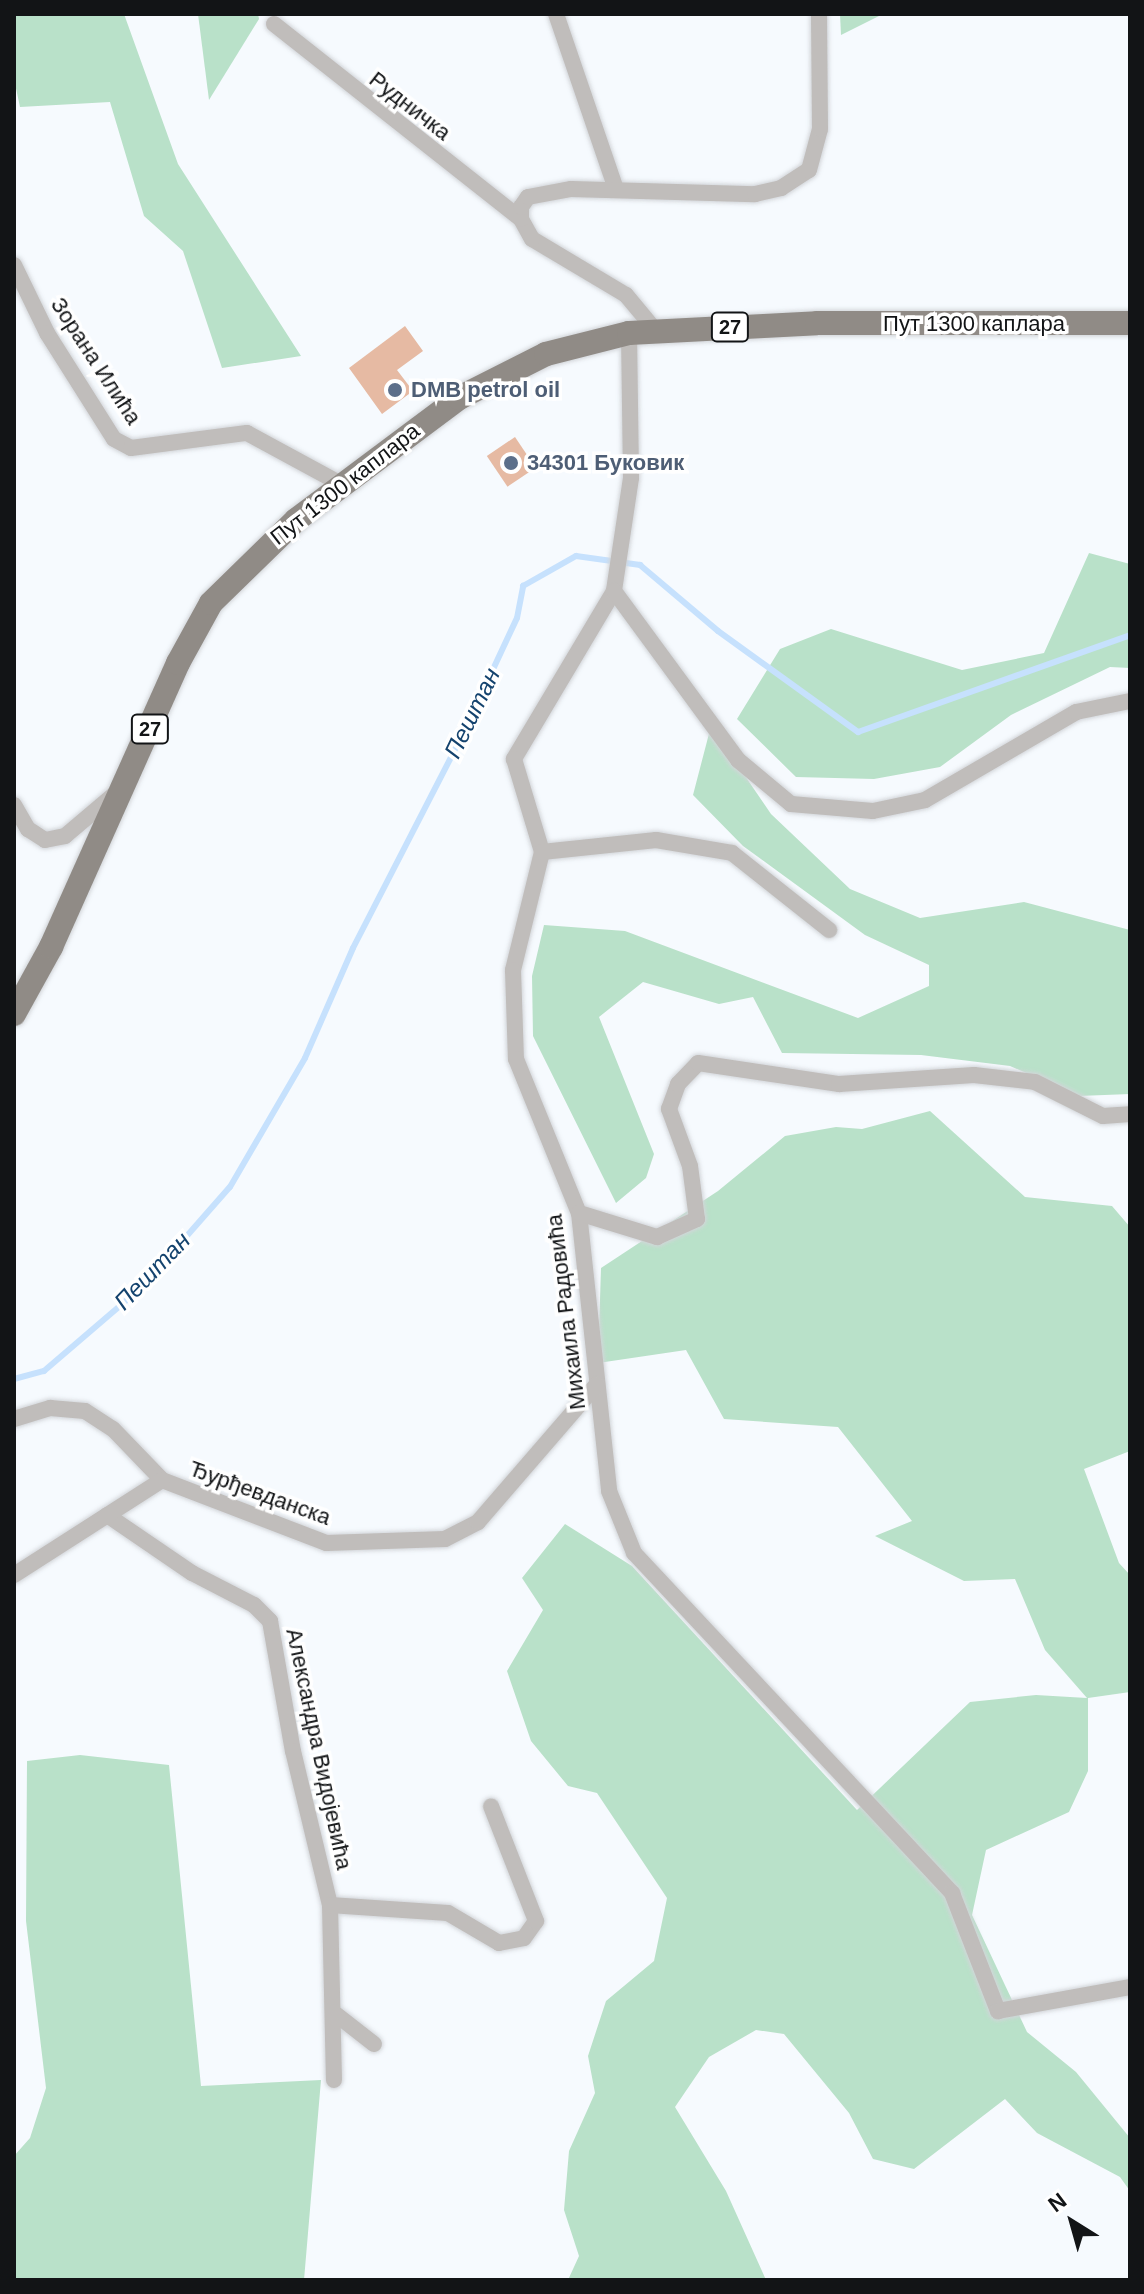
<!DOCTYPE html>
<meta charset="utf-8">
<style>
body{margin:0}
#map{position:relative;width:1144px;height:2294px;overflow:hidden;background:#f6fafe;font-family:Arial,sans-serif}
div>[style]{position:absolute}
.green>*{inset:0;background:#b9e1c9}
.stream>*{height:6px;margin:-3px;padding:0 3px;transform-origin:3px;border-radius:3px;background:#c6e1fd}
.building>*{inset:0;background:#e6baa3;transform-origin:0 0}
.roads{filter:drop-shadow(0 0 2px #d2d5d9) drop-shadow(0 0 2px #d2d5d9)}
.street>*{height:16px;margin:-8px;padding:0 8px;transform-origin:8px;border-radius:8px;background:#c0bdbb}
.primary>*{height:24px;margin:-12px;padding:0 12px;transform-origin:12px;border-radius:12px;background:#908b86}
.dots>*{width:22px;height:22px;translate:-50% -50%;box-sizing:border-box;border:4px solid #fff;border-radius:50%}
span{translate:-50% -50%;white-space:nowrap;text-align:center;line-height:1.15;-webkit-text-stroke:7px #fff;paint-order:stroke}
.shield-label span{padding:2px 6px;background:#fff;border:2px solid;border-radius:6px;-webkit-text-stroke-width:0}
.shield-label{font-size:20px;color:#121416;font-weight:700}
.street-label{font-size:22px;color:#121416}
.service-label{font-size:22px;color:#4e5e75;font-weight:700}
.left{translate:0 -50%;text-align:left}
.water-label{font-size:24px;color:#14436e;font-style:italic}
.frame{position:absolute;inset:0;border:16px solid #121416;pointer-events:none}
.north{position:absolute;left:1032px;top:2182px;width:80px;height:80px;-webkit-text-stroke:6px #fff;paint-order:stroke;rotate:323deg;font-size:22px;font-weight:700;line-height:32px;text-align:center;color:#121416}
.north::after{content:'';display:block;margin:auto;width:28px;height:36px;background:#121416;clip-path:polygon(50% 0,100% 100%,50% 72%,0 100%)}
</style>
<div id="map">
<div class="green">
<div style="clip-path:polygon(14px 14px,124px 14px,178px 164px,301px 356px,222px 368px,183px 251px,144px 216px,110px 102px,20px 107px,14px 79px)"></div>
<div style="clip-path:polygon(198px 14px,258px 14px,259px 19px,209px 100px)"></div>
<div style="clip-path:polygon(840px 14px,883px 14px,841px 35px)"></div>
<div style="clip-path:polygon(1089px 553px,1130px 564px,1130px 668px,1110px 667px,1011px 715px,940px 767px,874px 779px,796px 777px,737px 719px,780px 649px,831px 629px,962px 670px,1044px 653px)"></div>
<div style="clip-path:polygon(711px 726px,771px 814px,850px 889px,920px 918px,1024px 902px,1130px 930px,1130px 1094px,1079px 1096px,1010px 1066px,921px 1055px,782px 1053px,753px 997px,719px 1004px,643px 982px,599px 1017px,654px 1154px,646px 1178px,616px 1203px,533px 1036px,532px 976px,544px 925px,625px 931px,858px 1018px,929px 986px,929px 965px,865px 935px,743px 846px,693px 795px)"></div>
<div style="clip-path:polygon(930px 1111px,1025px 1197px,1112px 1206px,1130px 1227px,1130px 1451px,1084px 1469px,1119px 1563px,1130px 1575px,1130px 1692px,1088px 1698px,1088px 1771px,1069px 1812px,986px 1850px,972px 1915px,1027px 2032px,1076px 2072px,1130px 2138px,1130px 2191px,1120px 2177px,1037px 2133px,1005px 2099px,914px 2169px,873px 2159px,849px 2113px,784px 2034px,756px 2030px,709px 2057px,675px 2107px,726px 2191px,766px 2280px,568px 2280px,579px 2256px,564px 2210px,569px 2151px,595px 2093px,588px 2056px,606px 2001px,654px 1961px,667px 1898px,597px 1793px,568px 1786px,531px 1741px,507px 1671px,543px 1610px,522px 1578px,565px 1524px,632px 1566px,857px 1810px,970px 1702px,1036px 1695px,1087px 1698px,1045px 1650px,1015px 1579px,964px 1581px,875px 1536px,912px 1521px,838px 1427px,724px 1419px,686px 1350px,598px 1363px,601px 1268px,718px 1191px,785px 1136px,836px 1127px,862px 1129px)"></div>
<div style="clip-path:polygon(80px 1755px,169px 1765px,201px 2086px,321px 2080px,304px 2280px,14px 2280px,14px 2156px,30px 2138px,46px 2088px,26px 1921px,27px 1761px)"></div>
</div>
<div class="stream">
<div style="left:14px;top:1379px;width:31px;rotate:-15deg"></div>
<div style="left:44px;top:1371px;width:129px;rotate:-40.6deg"></div>
<div style="left:142px;top:1287px;width:133px;rotate:-48.7deg"></div>
<div style="left:230px;top:1187px;width:149px;rotate:-59.8deg"></div>
<div style="left:305px;top:1058px;width:120px;rotate:-66.4deg"></div>
<div style="left:353px;top:948px;width:236px;rotate:-62.8deg"></div>
<div style="left:461px;top:738px;width:132px;rotate:-65deg"></div>
<div style="left:517px;top:618px;width:33px;rotate:-79deg"></div>
<div style="left:523px;top:586px;width:61px;rotate:-29.5deg"></div>
<div style="left:576px;top:556px;width:65px;rotate:8deg"></div>
<div style="left:640px;top:565px;width:102px;rotate:40.2deg"></div>
<div style="left:718px;top:631px;width:173px;rotate:35.8deg"></div>
<div style="left:858px;top:732px;width:289px;rotate:-19.6deg"></div>
</div>
<div class="building">
<div style="clip-path:polygon(405px 326px,423px 351px,397px 370px,413px 391px,382px 414px,349px 368px)"></div>
<div style="left:515px;top:437px;width:37px;height:34px;rotate:56deg"></div>
</div>
<div class="roads">
<div class="street">
<div style="left:556px;top:14px;width:185px;rotate:71.1deg"></div>
<div style="left:274px;top:24px;width:315px;rotate:38.3deg"></div>
<div style="left:14px;top:265px;width:76px;rotate:64.1deg"></div>
<div style="left:47px;top:333px;width:125px;rotate:57.7deg"></div>
<div style="left:114px;top:439px;width:19px;rotate:28deg"></div>
<div style="left:131px;top:448px;width:117px;rotate:-7.4deg"></div>
<div style="left:247px;top:433px;width:107px;rotate:28.5deg"></div>
<div style="left:656px;top:331px;width:47px;rotate:-129.8deg"></div>
<div style="left:626px;top:295px;width:109px;rotate:-149.2deg"></div>
<div style="left:532px;top:239px;width:23px;rotate:-119deg"></div>
<div style="left:521px;top:219px;width:12px;rotate:-90deg"></div>
<div style="left:521px;top:207px;width:12px;rotate:-55deg"></div>
<div style="left:528px;top:197px;width:44px;rotate:-10.5deg"></div>
<div style="left:571px;top:189px;width:184px;rotate:1.6deg"></div>
<div style="left:755px;top:194px;width:27px;rotate:-13deg"></div>
<div style="left:781px;top:188px;width:33px;rotate:-33deg"></div>
<div style="left:809px;top:170px;width:42px;rotate:-75deg"></div>
<div style="left:820px;top:129px;width:115px;rotate:-90.5deg"></div>
<div style="left:629px;top:333px;width:145px;rotate:89.2deg"></div>
<div style="left:631px;top:478px;width:114px;rotate:98.6deg"></div>
<div style="left:614px;top:591px;width:196px;rotate:120.8deg"></div>
<div style="left:514px;top:759px;width:97px;rotate:73.2deg"></div>
<div style="left:542px;top:852px;width:122px;rotate:103.8deg"></div>
<div style="left:513px;top:970px;width:89px;rotate:88.1deg"></div>
<div style="left:516px;top:1059px;width:166px;rotate:67.8deg"></div>
<div style="left:579px;top:1213px;width:280px;rotate:83.8deg"></div>
<div style="left:609px;top:1491px;width:67px;rotate:68deg"></div>
<div style="left:634px;top:1553px;width:466px;rotate:46.9deg"></div>
<div style="left:952px;top:1893px;width:127px;rotate:68.7deg"></div>
<div style="left:998px;top:2011px;width:134px;rotate:-10.3deg"></div>
<div style="left:614px;top:591px;width:210px;rotate:53.7deg"></div>
<div style="left:738px;top:760px;width:69px;rotate:39.7deg"></div>
<div style="left:791px;top:804px;width:82px;rotate:4.9deg"></div>
<div style="left:873px;top:811px;width:53px;rotate:-11.9deg"></div>
<div style="left:925px;top:800px;width:175px;rotate:-30.2deg"></div>
<div style="left:1076px;top:712px;width:55px;rotate:-11.5deg"></div>
<div style="left:14px;top:805px;width:28px;rotate:60deg"></div>
<div style="left:28px;top:829px;width:20px;rotate:33deg"></div>
<div style="left:45px;top:840px;width:20px;rotate:-11deg"></div>
<div style="left:65px;top:836px;width:68px;rotate:-40.2deg"></div>
<div style="left:542px;top:852px;width:115px;rotate:-6deg"></div>
<div style="left:656px;top:840px;width:77px;rotate:9.7deg"></div>
<div style="left:732px;top:853px;width:124px;rotate:38.4deg"></div>
<div style="left:579px;top:1213px;width:82px;rotate:17.1deg"></div>
<div style="left:657px;top:1237px;width:44px;rotate:-24.2deg"></div>
<div style="left:697px;top:1219px;width:53px;rotate:-97.5deg"></div>
<div style="left:690px;top:1166px;width:61px;rotate:-110.2deg"></div>
<div style="left:669px;top:1109px;width:27px;rotate:-70deg"></div>
<div style="left:678px;top:1084px;width:29px;rotate:-46deg"></div>
<div style="left:698px;top:1063px;width:143px;rotate:8.5deg"></div>
<div style="left:839px;top:1084px;width:135px;rotate:-3.8deg"></div>
<div style="left:974px;top:1075px;width:61px;rotate:6.5deg"></div>
<div style="left:1035px;top:1082px;width:76px;rotate:26.6deg"></div>
<div style="left:1103px;top:1116px;width:27px;rotate:-4deg"></div>
<div style="left:14px;top:1419px;width:38px;rotate:-17deg"></div>
<div style="left:50px;top:1408px;width:35px;rotate:5deg"></div>
<div style="left:85px;top:1411px;width:33px;rotate:33deg"></div>
<div style="left:113px;top:1429px;width:71px;rotate:46.1deg"></div>
<div style="left:162px;top:1480px;width:176px;rotate:21deg"></div>
<div style="left:326px;top:1543px;width:119px;rotate:-1.9deg"></div>
<div style="left:445px;top:1539px;width:37px;rotate:-27deg"></div>
<div style="left:478px;top:1522px;width:182px;rotate:-49.2deg"></div>
<div style="left:107px;top:1515px;width:103px;rotate:34.3deg"></div>
<div style="left:192px;top:1573px;width:70px;rotate:27.3deg"></div>
<div style="left:254px;top:1605px;width:23px;rotate:45deg"></div>
<div style="left:270px;top:1621px;width:132px;rotate:80deg"></div>
<div style="left:293px;top:1751px;width:158px;rotate:76.5deg"></div>
<div style="left:330px;top:1905px;width:175px;rotate:88.7deg"></div>
<div style="left:14px;top:1575px;width:176px;rotate:-32.7deg"></div>
<div style="left:330px;top:1905px;width:118px;rotate:3.9deg"></div>
<div style="left:448px;top:1913px;width:59px;rotate:30.5deg"></div>
<div style="left:499px;top:1943px;width:25px;rotate:-11deg"></div>
<div style="left:524px;top:1938px;width:21px;rotate:-55deg"></div>
<div style="left:536px;top:1921px;width:123px;rotate:-111.4deg"></div>
<div style="left:333px;top:2012px;width:52px;rotate:38deg"></div>
</div>
<div class="primary">
<div style="left:14px;top:1014px;width:77px;rotate:-61.1deg"></div>
<div style="left:51px;top:947px;width:311px;rotate:-65.9deg"></div>
<div style="left:178px;top:663px;width:68px;rotate:-61.2deg"></div>
<div style="left:211px;top:603px;width:119px;rotate:-44.3deg"></div>
<div style="left:296px;top:520px;width:204px;rotate:-36.8deg"></div>
<div style="left:459px;top:398px;width:97px;rotate:-26.8deg"></div>
<div style="left:546px;top:354px;width:86px;rotate:-14.2deg"></div>
<div style="left:629px;top:333px;width:188px;rotate:-3deg"></div>
<div style="left:817px;top:323px;width:313px"></div>
</div>
</div>
<div class="dots">
<div style="left:395px;top:390px;background:#5c6f8a"></div>
<div style="left:511px;top:463px;background:#5c6f8a"></div>
</div>
<div class="shield-label">
<span style="left:730px;top:327px">27</span>
<span style="left:150px;top:729px">27</span>
</div>
<div class="street-label">
<span style="left:410px;top:106px;rotate:38deg">Рудничка</span>
<span style="left:974px;top:324px">Пут 1300 каплара</span>
<span style="left:96px;top:361px;rotate:57deg">Зорана Илића</span>
<span style="left:345px;top:484px;rotate:-38deg">Пут 1300 каплара</span>
<span style="left:566px;top:1312px;rotate:-97deg">Михаила Радовића</span>
<span style="left:260px;top:1493px;rotate:20deg">Ђурђевданска</span>
<span style="left:319px;top:1749px;rotate:78deg">Александра Видојевића</span>
</div>
<div class="service-label">
<span class="left" style="left:411px;top:390px">DMB petrol oil</span>
<span class="left" style="left:527px;top:463px">34301 Буковик</span>
</div>
<div class="water-label">
<span style="left:472px;top:713px;rotate:-64deg">Пештан</span>
<span style="left:152px;top:1271px;rotate:-46deg">Пештан</span>
</div>
<div class="frame"></div>
<div class="north">N</div>
</div>
